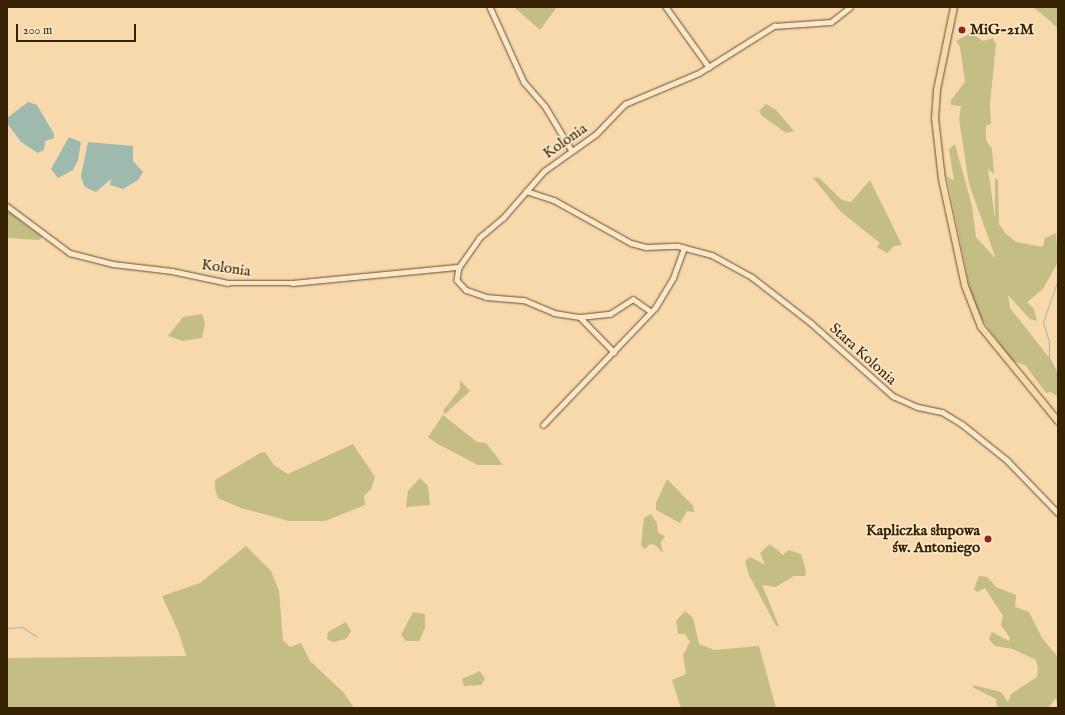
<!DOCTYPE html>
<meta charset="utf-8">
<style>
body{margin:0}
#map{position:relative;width:1065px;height:715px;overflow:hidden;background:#f8d9ab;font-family:"IM FELL English",serif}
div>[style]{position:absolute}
.green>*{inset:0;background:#c4bd84}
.water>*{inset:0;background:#9eb9ae}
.stream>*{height:1px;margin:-0.5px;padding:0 0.5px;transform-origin:0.5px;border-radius:0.5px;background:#9eb9ae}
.roads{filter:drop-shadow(0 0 1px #674f2d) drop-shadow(0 0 1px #674f2d)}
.minor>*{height:4.5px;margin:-2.25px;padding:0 2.25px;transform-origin:2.25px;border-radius:2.25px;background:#fae6c8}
.major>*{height:6px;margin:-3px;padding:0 3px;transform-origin:3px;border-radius:3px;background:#f8d9ab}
.dots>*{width:11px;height:11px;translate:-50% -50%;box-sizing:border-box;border:2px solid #fae6c8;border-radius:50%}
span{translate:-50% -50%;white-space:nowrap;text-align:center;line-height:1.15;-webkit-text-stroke:3.5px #fae6c8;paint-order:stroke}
.poi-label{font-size:15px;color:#372103;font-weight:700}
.left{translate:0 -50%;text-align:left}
.right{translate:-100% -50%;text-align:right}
.street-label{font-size:15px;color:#372103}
.frame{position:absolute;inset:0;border:8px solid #372103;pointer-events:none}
.scale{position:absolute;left:16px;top:24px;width:120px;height:18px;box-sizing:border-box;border:2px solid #372103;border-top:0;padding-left:5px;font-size:12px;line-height:14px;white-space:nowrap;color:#372103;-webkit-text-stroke:3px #fae6c8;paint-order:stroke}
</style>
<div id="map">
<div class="green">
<div style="clip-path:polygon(514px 7px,557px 7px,540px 30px)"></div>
<div style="clip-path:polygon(1033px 7px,1058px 7px,1058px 29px,1048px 19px)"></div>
<div style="clip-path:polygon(971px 33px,983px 41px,993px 38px,996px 44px,990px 104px,991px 124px,986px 125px,986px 140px,992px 149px,994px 174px,988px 169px,995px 218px,995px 178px,998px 180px,999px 224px,1006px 234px,1016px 242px,1043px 247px,1045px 238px,1056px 233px,1058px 262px,1043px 289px,1027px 302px,1034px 309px,1037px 321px,1030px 319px,1008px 295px,1010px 308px,1051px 360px,1058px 374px,1058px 397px,1051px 392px,1046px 393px,1025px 365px,1012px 361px,979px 315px,971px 294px,947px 176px,954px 181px,949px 149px,955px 144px,972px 206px,976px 237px,996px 259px,969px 184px,959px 119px,961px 106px,951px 105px,951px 100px,965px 82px,960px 47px,956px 41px)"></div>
<div style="clip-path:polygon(766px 104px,776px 110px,794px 131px,786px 133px,762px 116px,759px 111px)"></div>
<div style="clip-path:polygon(818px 177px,842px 200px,851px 202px,870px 180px,902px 245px,894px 246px,887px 253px,877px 247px,880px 243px,841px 212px,813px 178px)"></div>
<div style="clip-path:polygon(7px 209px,27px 226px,43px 237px,39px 240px,7px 238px)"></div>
<div style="clip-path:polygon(202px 314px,205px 323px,202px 338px,183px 341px,168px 336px,183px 317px)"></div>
<div style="clip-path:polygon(460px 380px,470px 391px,445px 414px,443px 411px,460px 389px)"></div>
<div style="clip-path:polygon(443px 415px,477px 442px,486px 443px,503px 465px,478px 465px,436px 443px,428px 437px)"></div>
<div style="clip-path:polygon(353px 444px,375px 477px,371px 489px,364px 496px,365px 505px,325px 521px,289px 521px,241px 508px,218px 498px,215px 489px,215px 480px,260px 453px,265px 452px,274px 465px,288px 474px)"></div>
<div style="clip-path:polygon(420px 478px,428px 486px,430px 505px,406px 507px,408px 491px)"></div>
<div style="clip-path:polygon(667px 479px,693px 506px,694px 512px,687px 511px,680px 523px,656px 510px,656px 503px)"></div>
<div style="clip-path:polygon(651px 514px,657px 523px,658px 533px,665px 536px,661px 542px,663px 553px,655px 545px,650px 544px,645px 549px,641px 546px,644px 518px)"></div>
<div style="clip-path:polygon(770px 544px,783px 555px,788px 550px,801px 554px,806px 571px,805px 576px,794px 576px,776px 587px,762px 585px,779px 626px,776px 626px,749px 575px,745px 561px,750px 557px,765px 565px,760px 553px)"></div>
<div style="clip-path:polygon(246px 546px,271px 571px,279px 591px,283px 640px,290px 647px,301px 643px,310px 661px,344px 693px,354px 708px,7px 708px,7px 658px,186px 656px,179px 633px,162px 596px,200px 583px)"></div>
<div style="clip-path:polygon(979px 576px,987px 577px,996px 587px,1016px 595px,1015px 607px,1029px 612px,1042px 638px,1058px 657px,1058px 708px,1056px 698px,1048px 708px,997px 708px,996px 699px,974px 688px,973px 685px,1001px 692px,1008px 702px,1011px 694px,1037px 677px,1038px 669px,1036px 660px,1013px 649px,995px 646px,989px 639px,992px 632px,1009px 641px,1010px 638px,1001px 625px,1003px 616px,985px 588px,977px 592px,974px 589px)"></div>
<div style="clip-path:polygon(685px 611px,693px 618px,699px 644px,714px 650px,759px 646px,776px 708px,681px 708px,672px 680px,686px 674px,683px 655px,690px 642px,685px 634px,678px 634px,676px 621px)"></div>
<div style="clip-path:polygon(413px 612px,425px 614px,425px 628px,419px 641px,406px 641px,401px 635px)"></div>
<div style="clip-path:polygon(346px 622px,351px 631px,346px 639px,333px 642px,327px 639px,328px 632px)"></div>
<div style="clip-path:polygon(480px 671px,485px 679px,481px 685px,464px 686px,462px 679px)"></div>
</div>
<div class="water">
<div style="clip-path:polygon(28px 102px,37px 105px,54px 134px,54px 138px,45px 141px,44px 150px,38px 153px,21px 142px,7px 123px,7px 118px)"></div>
<div style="clip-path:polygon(69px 137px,81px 142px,78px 160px,73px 170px,58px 178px,51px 169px)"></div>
<div style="clip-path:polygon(88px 142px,133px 146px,133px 161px,143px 172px,138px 180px,123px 189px,110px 185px,111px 179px,96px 192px,89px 189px,84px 186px,81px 176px)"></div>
</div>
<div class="stream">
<div style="left:1058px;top:279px;width:46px;rotate:109.2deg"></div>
<div style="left:1043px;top:322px;width:21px;rotate:73deg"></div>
<div style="left:1049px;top:342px;width:16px;rotate:90deg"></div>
<div style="left:1049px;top:358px;width:21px;rotate:65deg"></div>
<div style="left:7px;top:628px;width:15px;rotate:-4deg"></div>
<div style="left:22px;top:627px;width:17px;rotate:33deg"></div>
</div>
<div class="roads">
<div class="minor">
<div style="left:490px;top:7px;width:82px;rotate:65.6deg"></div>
<div style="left:524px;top:82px;width:32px;rotate:49deg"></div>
<div style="left:545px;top:106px;width:52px;rotate:59deg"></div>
<div style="left:666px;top:7px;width:74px;rotate:54.4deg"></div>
<div style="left:526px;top:191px;width:29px;rotate:18deg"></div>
<div style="left:554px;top:200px;width:88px;rotate:29.2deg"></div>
<div style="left:631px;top:243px;width:16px;rotate:15deg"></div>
<div style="left:646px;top:247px;width:32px;rotate:-2deg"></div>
<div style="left:678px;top:246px;width:35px;rotate:15deg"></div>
<div style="left:712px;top:255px;width:46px;rotate:28.8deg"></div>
<div style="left:752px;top:277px;width:75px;rotate:37.9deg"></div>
<div style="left:811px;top:323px;width:110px;rotate:41.7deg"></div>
<div style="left:893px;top:396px;width:27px;rotate:24deg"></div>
<div style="left:918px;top:407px;width:25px;rotate:12deg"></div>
<div style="left:942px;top:412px;width:23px;rotate:31deg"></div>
<div style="left:962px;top:424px;width:58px;rotate:38.7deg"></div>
<div style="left:1007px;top:460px;width:74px;rotate:46.1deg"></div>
<div style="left:7px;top:206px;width:79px;rotate:36.7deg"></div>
<div style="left:70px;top:253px;width:44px;rotate:14.3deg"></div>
<div style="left:113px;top:264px;width:59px;rotate:6.8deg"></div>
<div style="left:172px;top:271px;width:57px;rotate:12.1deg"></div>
<div style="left:228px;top:283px;width:64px"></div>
<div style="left:292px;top:283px;width:168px;rotate:-5.5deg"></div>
<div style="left:459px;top:267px;width:35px;rotate:-55deg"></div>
<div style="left:479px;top:238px;width:31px;rotate:-40deg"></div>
<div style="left:503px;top:218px;width:62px;rotate:-48.9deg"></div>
<div style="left:544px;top:171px;width:64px;rotate:-35.4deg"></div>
<div style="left:596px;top:134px;width:42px;rotate:-46deg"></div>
<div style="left:625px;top:104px;width:80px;rotate:-22.7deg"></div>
<div style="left:699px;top:73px;width:89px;rotate:-32.1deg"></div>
<div style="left:774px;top:26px;width:57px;rotate:-4deg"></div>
<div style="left:831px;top:22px;width:24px;rotate:-38deg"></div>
<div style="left:459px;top:267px;width:13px;rotate:99deg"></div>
<div style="left:457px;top:280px;width:13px;rotate:48deg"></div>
<div style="left:466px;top:290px;width:21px;rotate:19deg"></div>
<div style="left:486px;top:297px;width:38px;rotate:5deg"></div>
<div style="left:524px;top:300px;width:33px;rotate:23deg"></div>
<div style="left:554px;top:313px;width:26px;rotate:9deg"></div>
<div style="left:580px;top:317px;width:49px;rotate:45.8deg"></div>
<div style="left:580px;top:317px;width:30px;rotate:-6deg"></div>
<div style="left:610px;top:314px;width:27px;rotate:-33deg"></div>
<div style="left:633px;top:299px;width:21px;rotate:35deg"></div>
<div style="left:543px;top:425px;width:162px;rotate:-46.3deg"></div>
<div style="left:655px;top:308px;width:35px;rotate:-59deg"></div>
<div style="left:673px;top:278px;width:32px;rotate:-70deg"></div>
</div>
<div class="major">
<div style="left:954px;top:7px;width:85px;rotate:101.6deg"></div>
<div style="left:937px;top:90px;width:28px;rotate:94deg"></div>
<div style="left:935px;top:118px;width:61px;rotate:83.5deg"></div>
<div style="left:942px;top:179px;width:109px;rotate:77.9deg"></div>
<div style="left:965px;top:286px;width:44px;rotate:68.7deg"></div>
<div style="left:981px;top:327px;width:122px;rotate:50.7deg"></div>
</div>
</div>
<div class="dots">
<div style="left:962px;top:30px;background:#8f2418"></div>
<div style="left:988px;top:539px;background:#8f2418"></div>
</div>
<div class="poi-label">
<span class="left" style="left:970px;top:30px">MiG-21M</span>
<span class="right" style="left:980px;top:539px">Kapliczka słupowa<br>św. Antoniego</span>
</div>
<div class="street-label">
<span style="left:565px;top:141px;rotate:-35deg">Kolonia</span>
<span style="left:226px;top:268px;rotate:8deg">Kolonia</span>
<span style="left:863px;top:354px;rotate:42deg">Stara Kolonia</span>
</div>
<div class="frame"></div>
<div class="scale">200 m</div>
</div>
